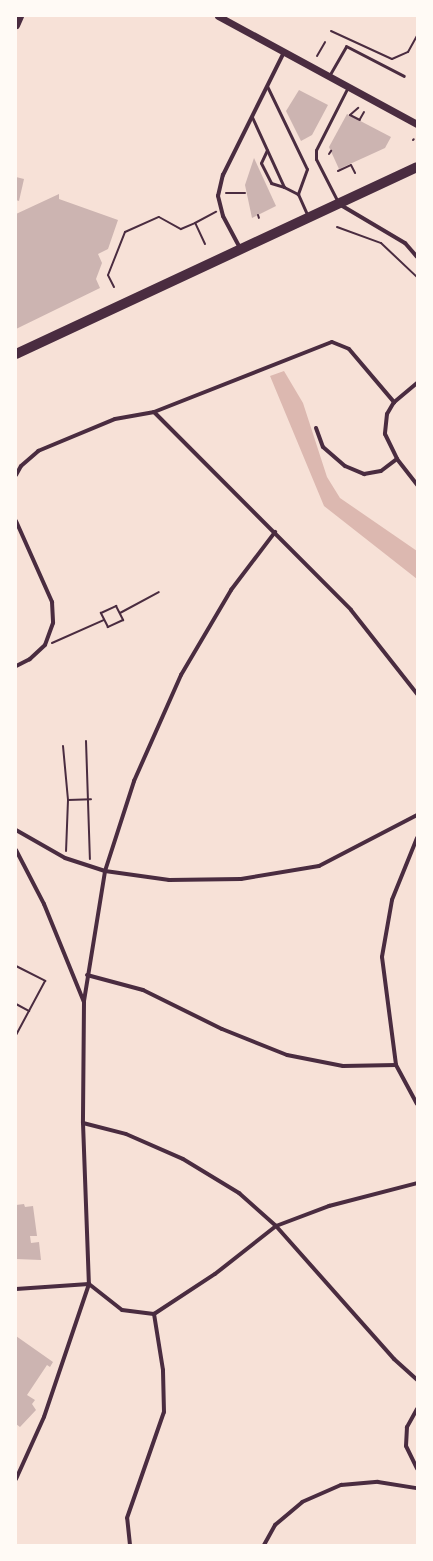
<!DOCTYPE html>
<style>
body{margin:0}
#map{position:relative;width:433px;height:1561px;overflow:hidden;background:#f7e1d7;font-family:"Golos Text",sans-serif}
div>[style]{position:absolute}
.water>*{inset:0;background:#dcb8b0}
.building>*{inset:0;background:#ccb4b1}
.path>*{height:2px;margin:-1px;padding:0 1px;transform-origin:1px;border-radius:1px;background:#4a2c40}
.service>*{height:3px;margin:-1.5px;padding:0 1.5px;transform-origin:1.5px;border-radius:1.5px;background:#4a2c40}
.minor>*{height:4px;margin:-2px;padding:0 2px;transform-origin:2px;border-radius:2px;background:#4a2c40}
.tertiary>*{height:7px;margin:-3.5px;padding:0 3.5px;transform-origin:3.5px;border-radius:3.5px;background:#4a2c40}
.primary>*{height:10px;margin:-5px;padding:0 5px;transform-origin:5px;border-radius:5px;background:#4a2c40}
span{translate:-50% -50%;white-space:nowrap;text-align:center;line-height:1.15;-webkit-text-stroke:3.5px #fffaf5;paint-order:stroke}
.frame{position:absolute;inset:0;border:17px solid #fffaf5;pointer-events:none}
</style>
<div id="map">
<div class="water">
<div style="clip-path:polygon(284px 371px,303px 403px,327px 477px,340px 498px,417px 551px,417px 579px,324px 506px,270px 376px)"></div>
</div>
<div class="building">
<div style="clip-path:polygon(299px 90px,328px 105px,312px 135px,301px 141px,286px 111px)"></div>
<div style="clip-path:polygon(347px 114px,391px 137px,385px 148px,339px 169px,329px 147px)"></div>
<div style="clip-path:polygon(254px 158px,276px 206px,252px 218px,245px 185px)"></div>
<div style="clip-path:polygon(16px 177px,24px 179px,19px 201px,16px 200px)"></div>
<div style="clip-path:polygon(59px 194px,59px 199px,118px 220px,108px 249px,98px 254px,102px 263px,96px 279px,100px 288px,16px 329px,16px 214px)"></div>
<div style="clip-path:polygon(24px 1204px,25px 1207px,33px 1206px,37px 1236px,30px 1236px,31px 1243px,39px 1242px,41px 1260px,16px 1259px,16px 1205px)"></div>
<div style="clip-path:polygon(16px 1336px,53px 1362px,50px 1367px,47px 1365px,27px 1395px,35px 1400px,32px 1404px,36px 1410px,20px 1427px,16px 1424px)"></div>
</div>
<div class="path">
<div style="left:331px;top:31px;width:67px;rotate:24.7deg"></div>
<div style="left:392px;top:59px;width:17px;rotate:-24deg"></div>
<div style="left:408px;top:52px;width:18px;rotate:-61deg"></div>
<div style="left:317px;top:56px;width:16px;rotate:-60deg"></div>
<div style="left:350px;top:115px;width:11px;rotate:-41deg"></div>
<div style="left:350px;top:115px;width:11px;rotate:27deg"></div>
<div style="left:360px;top:119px;width:8px;rotate:-60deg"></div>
<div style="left:413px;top:140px;width:1px;rotate:-45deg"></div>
<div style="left:329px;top:154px;width:4px;rotate:-56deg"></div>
<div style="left:351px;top:165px;width:9px;rotate:63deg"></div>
<div style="left:338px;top:171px;width:14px;rotate:-25deg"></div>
<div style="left:226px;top:193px;width:19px"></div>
<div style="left:258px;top:215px;width:3px;rotate:72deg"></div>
<div style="left:337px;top:227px;width:47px;rotate:20deg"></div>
<div style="left:381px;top:243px;width:50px;rotate:43.4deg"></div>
<div style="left:205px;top:244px;width:23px;rotate:-115deg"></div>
<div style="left:195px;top:223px;width:24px;rotate:-28deg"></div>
<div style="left:114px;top:287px;width:13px;rotate:-117deg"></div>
<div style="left:108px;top:275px;width:46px;rotate:-68.4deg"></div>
<div style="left:125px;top:232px;width:37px;rotate:-24deg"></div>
<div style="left:159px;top:217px;width:25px;rotate:29deg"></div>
<div style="left:181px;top:229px;width:15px;rotate:-23deg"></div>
<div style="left:116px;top:606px;width:16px;rotate:63deg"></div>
<div style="left:123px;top:620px;width:17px;rotate:155deg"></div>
<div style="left:108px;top:627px;width:16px;rotate:-117deg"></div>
<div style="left:101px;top:613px;width:17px;rotate:-25deg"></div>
<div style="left:120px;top:613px;width:44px;rotate:-28.3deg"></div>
<div style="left:52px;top:643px;width:57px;rotate:-23.9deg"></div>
<div style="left:86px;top:741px;width:118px;rotate:88.1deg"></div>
<div style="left:63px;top:746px;width:54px;rotate:84.7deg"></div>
<div style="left:68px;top:800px;width:51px;rotate:92.2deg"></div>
<div style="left:68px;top:800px;width:23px;rotate:-2deg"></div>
<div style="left:16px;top:966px;width:33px;rotate:27deg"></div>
<div style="left:45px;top:981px;width:61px;rotate:118.2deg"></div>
<div style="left:16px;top:1004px;width:15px;rotate:28deg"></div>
</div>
<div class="service">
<div style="left:329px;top:76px;width:34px;rotate:-60deg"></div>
<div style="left:346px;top:46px;width:65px;rotate:27.3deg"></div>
<div style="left:267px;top:86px;width:92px;rotate:64.3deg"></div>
<div style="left:307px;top:169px;width:27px;rotate:110deg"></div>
<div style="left:252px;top:117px;width:77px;rotate:65.4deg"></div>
<div style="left:284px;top:187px;width:16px;rotate:27deg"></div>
<div style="left:298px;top:194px;width:24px;rotate:66deg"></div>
<div style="left:267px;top:150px;width:14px;rotate:115deg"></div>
<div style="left:261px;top:163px;width:22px;rotate:63deg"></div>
<div style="left:271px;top:183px;width:14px;rotate:17deg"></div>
<div style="left:338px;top:202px;width:48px;rotate:-117.1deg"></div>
<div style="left:316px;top:159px;width:9px;rotate:-90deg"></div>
<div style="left:316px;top:150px;width:71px;rotate:-63.1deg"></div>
</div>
<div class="minor">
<div style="left:339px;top:204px;width:77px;rotate:30.6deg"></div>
<div style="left:405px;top:243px;width:18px;rotate:49deg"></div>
<div style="left:240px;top:248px;width:36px;rotate:-118deg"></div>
<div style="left:223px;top:216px;width:21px;rotate:-104deg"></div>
<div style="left:218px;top:196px;width:22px;rotate:-77deg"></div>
<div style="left:223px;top:175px;width:137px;rotate:-63.6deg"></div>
<div style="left:417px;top:383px;width:30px;rotate:140deg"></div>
<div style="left:394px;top:402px;width:14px;rotate:120deg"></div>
<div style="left:387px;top:414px;width:20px;rotate:96deg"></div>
<div style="left:385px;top:434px;width:28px;rotate:64deg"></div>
<div style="left:397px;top:459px;width:33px;rotate:52deg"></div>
<div style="left:154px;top:412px;width:279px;rotate:45.1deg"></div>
<div style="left:351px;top:610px;width:107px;rotate:51.8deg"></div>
<div style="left:316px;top:428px;width:20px;rotate:70deg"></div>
<div style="left:323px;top:447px;width:29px;rotate:41deg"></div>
<div style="left:345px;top:466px;width:21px;rotate:23deg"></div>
<div style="left:364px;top:474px;width:17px;rotate:-10deg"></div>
<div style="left:381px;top:471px;width:20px;rotate:-37deg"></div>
<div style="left:16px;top:475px;width:10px;rotate:-61deg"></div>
<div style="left:21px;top:466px;width:23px;rotate:-41deg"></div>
<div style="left:38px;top:451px;width:83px;rotate:-22.6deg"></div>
<div style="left:115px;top:419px;width:40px;rotate:-10deg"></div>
<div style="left:154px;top:412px;width:191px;rotate:-21.5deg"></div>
<div style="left:332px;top:342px;width:18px;rotate:22deg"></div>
<div style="left:349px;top:349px;width:70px;rotate:49.7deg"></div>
<div style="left:16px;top:521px;width:89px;rotate:66deg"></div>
<div style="left:52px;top:602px;width:21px;rotate:87deg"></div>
<div style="left:53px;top:623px;width:23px;rotate:110deg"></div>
<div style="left:45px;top:645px;width:21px;rotate:137deg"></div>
<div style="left:30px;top:659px;width:16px;rotate:153deg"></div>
<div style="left:16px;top:830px;width:56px;rotate:29.7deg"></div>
<div style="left:65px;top:858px;width:42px;rotate:18deg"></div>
<div style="left:105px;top:871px;width:65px;rotate:8deg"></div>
<div style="left:169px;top:880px;width:72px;rotate:-0.8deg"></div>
<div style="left:241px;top:879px;width:79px;rotate:-9.5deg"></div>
<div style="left:319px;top:866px;width:110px;rotate:-27.5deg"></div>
<div style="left:417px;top:838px;width:67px;rotate:112deg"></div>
<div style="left:392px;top:900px;width:58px;rotate:100deg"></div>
<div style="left:382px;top:957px;width:109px;rotate:82.6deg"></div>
<div style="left:396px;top:1065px;width:44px;rotate:61.7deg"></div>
<div style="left:16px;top:850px;width:61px;rotate:62.6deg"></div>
<div style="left:44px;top:904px;width:106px;rotate:67.8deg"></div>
<div style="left:84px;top:1002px;width:121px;rotate:90.5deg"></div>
<div style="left:83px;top:1123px;width:161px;rotate:87.9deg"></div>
<div style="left:89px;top:1284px;width:140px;rotate:108.7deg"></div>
<div style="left:44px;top:1417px;width:68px;rotate:114.3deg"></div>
<div style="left:87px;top:975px;width:58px;rotate:15deg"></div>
<div style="left:143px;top:990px;width:88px;rotate:26.3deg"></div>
<div style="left:222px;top:1029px;width:70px;rotate:21.8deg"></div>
<div style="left:287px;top:1055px;width:57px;rotate:11.1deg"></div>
<div style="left:343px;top:1066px;width:53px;rotate:-1.1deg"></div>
<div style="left:84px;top:1001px;width:132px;rotate:-80.8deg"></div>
<div style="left:105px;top:871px;width:95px;rotate:-72.1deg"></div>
<div style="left:134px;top:781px;width:116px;rotate:-66.1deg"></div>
<div style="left:181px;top:675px;width:99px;rotate:-59.5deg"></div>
<div style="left:231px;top:590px;width:73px;rotate:-52.8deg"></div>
<div style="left:83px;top:1123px;width:44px;rotate:14.3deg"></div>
<div style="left:126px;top:1134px;width:62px;rotate:23.7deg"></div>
<div style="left:183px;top:1159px;width:66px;rotate:31.3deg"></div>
<div style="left:239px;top:1193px;width:50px;rotate:41.7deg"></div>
<div style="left:276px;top:1226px;width:178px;rotate:48.4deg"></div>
<div style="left:394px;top:1359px;width:31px;rotate:42deg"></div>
<div style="left:16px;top:1289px;width:73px;rotate:-3.9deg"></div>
<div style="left:89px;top:1284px;width:42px;rotate:38.2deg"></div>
<div style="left:122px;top:1310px;width:32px;rotate:7deg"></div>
<div style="left:154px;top:1314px;width:73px;rotate:-33.3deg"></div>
<div style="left:215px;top:1274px;width:78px;rotate:-38.2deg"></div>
<div style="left:276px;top:1226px;width:57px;rotate:-20.7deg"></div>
<div style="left:329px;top:1206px;width:91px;rotate:-14.6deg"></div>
<div style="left:417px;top:1409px;width:21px;rotate:119deg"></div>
<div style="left:407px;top:1427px;width:19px;rotate:93deg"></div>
<div style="left:406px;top:1446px;width:25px;rotate:64deg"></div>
<div style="left:130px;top:1545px;width:27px;rotate:-96deg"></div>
<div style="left:127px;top:1518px;width:112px;rotate:-70.8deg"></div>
<div style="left:164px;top:1412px;width:42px;rotate:-91.4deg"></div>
<div style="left:163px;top:1370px;width:57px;rotate:-99.1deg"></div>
<div style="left:264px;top:1545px;width:23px;rotate:-61deg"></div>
<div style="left:275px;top:1525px;width:35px;rotate:-40deg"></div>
<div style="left:302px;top:1502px;width:43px;rotate:-23.6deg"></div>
<div style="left:341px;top:1485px;width:37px;rotate:-5deg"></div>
<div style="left:378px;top:1482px;width:39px;rotate:9deg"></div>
</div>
<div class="tertiary">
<div style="left:218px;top:16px;width:226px;rotate:28.5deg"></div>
<div style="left:16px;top:25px;width:10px;rotate:-66deg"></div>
</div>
<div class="primary">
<div style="left:16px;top:354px;width:442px;rotate:-25deg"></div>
</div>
<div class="frame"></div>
</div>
